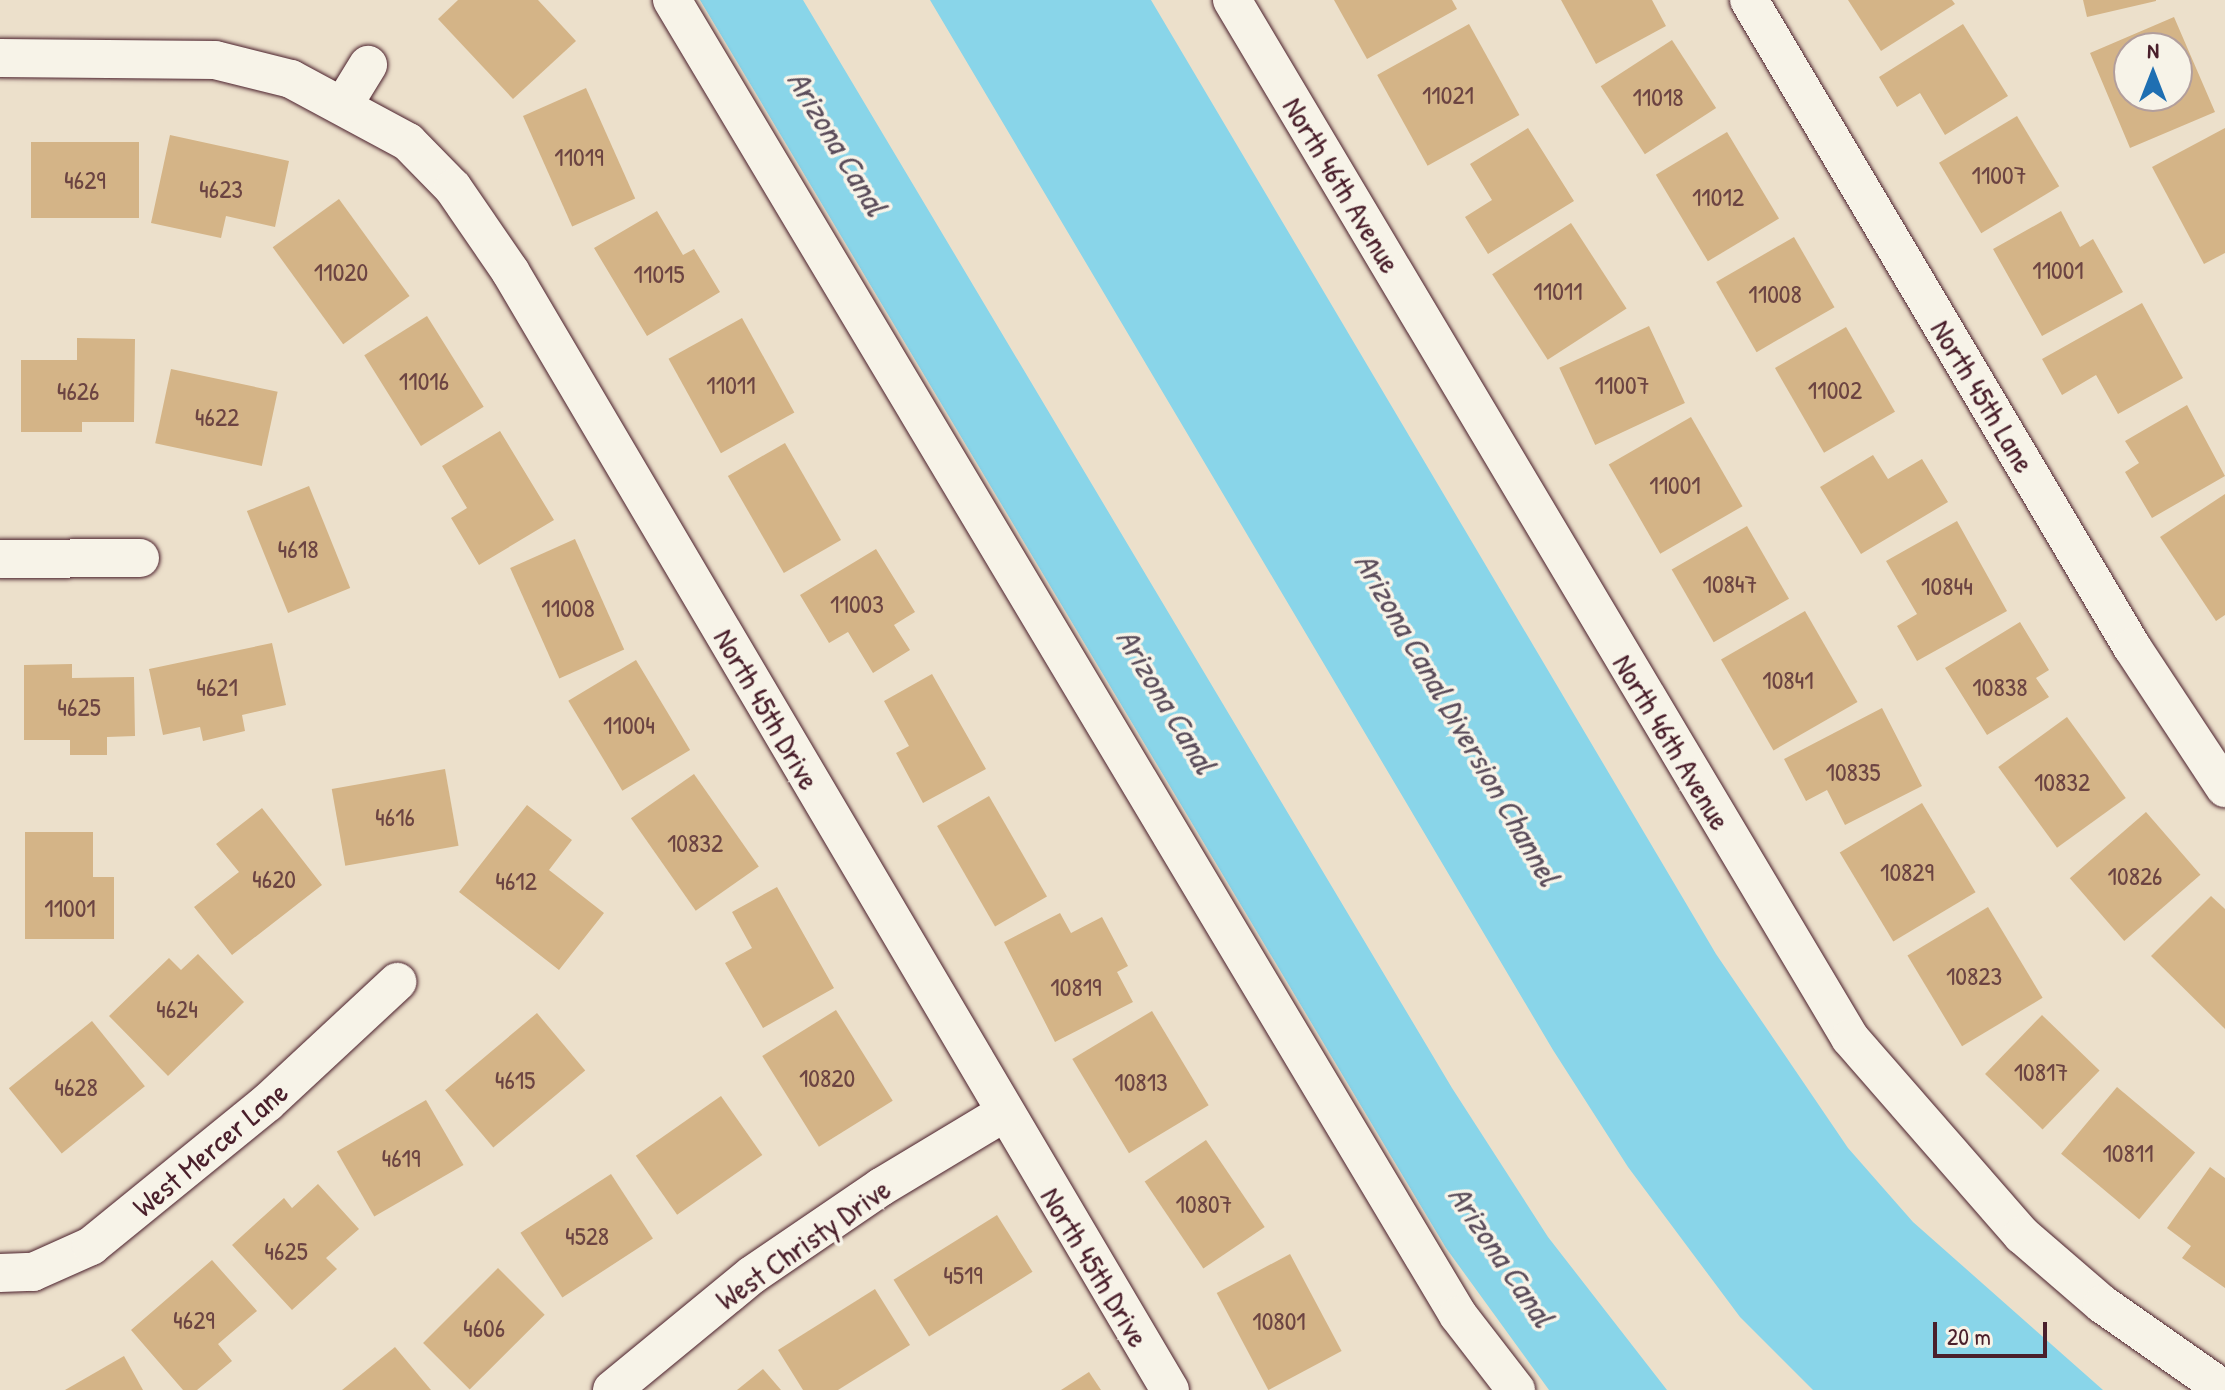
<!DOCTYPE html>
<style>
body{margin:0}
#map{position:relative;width:2225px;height:1390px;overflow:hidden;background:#ece0cb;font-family:"Patrick Hand",sans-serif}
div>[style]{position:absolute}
.water>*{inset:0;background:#89d5e9}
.building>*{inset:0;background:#d4b487;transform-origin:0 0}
.roads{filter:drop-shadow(0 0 2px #4a1f2b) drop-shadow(0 0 2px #4a1f2b)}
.minor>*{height:38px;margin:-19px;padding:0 19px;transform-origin:19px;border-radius:19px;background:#f7f3e8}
span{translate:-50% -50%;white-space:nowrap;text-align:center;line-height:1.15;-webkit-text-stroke:7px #f7f3e8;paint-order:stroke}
.number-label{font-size:26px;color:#6c4442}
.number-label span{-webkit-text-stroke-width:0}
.street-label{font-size:30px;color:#4a1f2b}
.water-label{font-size:32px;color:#5a4c5a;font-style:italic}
.north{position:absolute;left:2113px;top:32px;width:80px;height:80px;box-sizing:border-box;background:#f7f3e8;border:2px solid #b29e9c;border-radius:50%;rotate:0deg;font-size:22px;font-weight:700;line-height:32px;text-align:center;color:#4a1f2b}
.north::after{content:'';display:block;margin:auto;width:28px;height:36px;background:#1f6fb2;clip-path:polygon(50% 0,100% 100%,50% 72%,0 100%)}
.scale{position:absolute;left:1933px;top:1322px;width:114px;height:36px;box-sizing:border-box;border:4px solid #4a1f2b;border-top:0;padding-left:10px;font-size:24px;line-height:28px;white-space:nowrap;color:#4a1f2b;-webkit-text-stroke:6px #f7f3e8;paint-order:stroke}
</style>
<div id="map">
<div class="water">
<div style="clip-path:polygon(700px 0,803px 0,1452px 1088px,1548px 1237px,1667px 1390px,1549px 1390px,1446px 1248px)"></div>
<div style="clip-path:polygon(930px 0,1151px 0,1716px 954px,1848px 1148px,1913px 1222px,2103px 1390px,1813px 1390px,1740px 1317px,1628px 1167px,1553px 1050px)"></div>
</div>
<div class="building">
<div style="clip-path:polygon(458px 0,538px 0,576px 41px,513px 99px,438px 19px)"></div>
<div style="clip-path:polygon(1334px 0,1452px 0,1457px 9px,1367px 59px)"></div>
<div style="clip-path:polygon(1561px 0,1652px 0,1666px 26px,1596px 64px)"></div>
<div style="clip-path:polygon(1848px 0,1952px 0,1955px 4px,1881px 51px)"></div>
<div style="clip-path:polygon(2083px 0,2156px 0,2156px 1px,2087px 17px)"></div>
<div style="clip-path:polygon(evenodd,2174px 17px,2215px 112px,2130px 148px,2090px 53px,2174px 17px,2129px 48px,2177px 48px,2177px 96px,2129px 96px,2129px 48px)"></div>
<div style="left:1469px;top:24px;width:104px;height:105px;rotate:61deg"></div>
<div style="clip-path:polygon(1963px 24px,2008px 96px,1945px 135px,1920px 93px,1897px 107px,1879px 77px)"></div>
<div style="left:1672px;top:40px;width:81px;height:85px;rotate:57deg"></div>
<div style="left:586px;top:88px;width:121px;height:69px;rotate:66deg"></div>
<div style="left:2017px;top:116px;width:82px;height:91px;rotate:59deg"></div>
<div style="clip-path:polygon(1528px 128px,1574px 201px,1488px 254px,1465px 217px,1492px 200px,1470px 164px)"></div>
<div style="clip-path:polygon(2225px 128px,2225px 253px,2204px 264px,2152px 167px)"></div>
<div style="left:1727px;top:132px;width:101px;height:83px;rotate:59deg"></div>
<div style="clip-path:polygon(170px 135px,289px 161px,275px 227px,226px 216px,221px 238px,151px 223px)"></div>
<div style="left:31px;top:142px;width:108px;height:76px"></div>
<div style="left:339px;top:199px;width:120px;height:82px;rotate:54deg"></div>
<div style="clip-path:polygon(657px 211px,683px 255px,694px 249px,720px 292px,647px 336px,594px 248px)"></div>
<div style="clip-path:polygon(2061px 211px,2080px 247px,2093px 239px,2123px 292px,2042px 336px,1993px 249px)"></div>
<div style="left:1571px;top:223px;width:102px;height:94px;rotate:57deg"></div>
<div style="left:1794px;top:237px;width:81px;height:90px;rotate:60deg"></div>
<div style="clip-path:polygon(2142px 303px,2183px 378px,2118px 414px,2096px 375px,2062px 395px,2042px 359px)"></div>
<div style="left:427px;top:316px;width:107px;height:74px;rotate:58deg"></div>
<div style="left:742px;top:318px;width:108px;height:84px;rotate:61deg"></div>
<div style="left:1649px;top:326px;width:85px;height:99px;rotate:65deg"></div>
<div style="left:1846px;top:327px;width:98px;height:82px;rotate:60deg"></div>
<div style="clip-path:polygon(77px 338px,135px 339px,134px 422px,82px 422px,82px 432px,21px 432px,21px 360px,77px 360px)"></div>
<div style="left:171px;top:369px;width:109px;height:76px;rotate:12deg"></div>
<div style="clip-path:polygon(2187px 405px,2225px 476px,2152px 518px,2125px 472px,2139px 463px,2125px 441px)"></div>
<div style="left:1691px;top:417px;width:103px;height:95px;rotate:60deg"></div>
<div style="clip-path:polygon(500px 431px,554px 520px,479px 565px,451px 518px,467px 508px,442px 466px)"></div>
<div style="left:785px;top:443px;width:112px;height:66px;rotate:60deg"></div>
<div style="clip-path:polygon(1873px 455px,1888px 479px,1922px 459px,1948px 502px,1861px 554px,1820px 487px)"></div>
<div style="left:309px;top:486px;width:110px;height:67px;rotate:68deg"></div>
<div style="clip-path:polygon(2225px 494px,2225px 615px,2216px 621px,2160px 537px)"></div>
<div style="clip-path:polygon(1957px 521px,2007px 611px,1917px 661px,1897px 626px,1917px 614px,1886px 561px)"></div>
<div style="left:1747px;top:526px;width:84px;height:87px;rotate:60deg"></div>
<div style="left:575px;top:539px;width:121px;height:71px;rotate:66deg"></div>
<div style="clip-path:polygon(876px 549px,915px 612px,894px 625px,910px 650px,873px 673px,848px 632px,829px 643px,800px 595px)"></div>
<div style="left:1805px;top:611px;width:105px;height:97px;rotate:60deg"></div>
<div style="clip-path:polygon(2020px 622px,2049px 670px,2036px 678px,2049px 697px,1987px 735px,1945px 668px)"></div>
<div style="clip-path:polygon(272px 643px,286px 705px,242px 715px,245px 731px,203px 741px,200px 727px,163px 735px,149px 669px)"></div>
<div style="left:636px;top:660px;width:105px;height:79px;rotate:59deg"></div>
<div style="clip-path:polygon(72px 664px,72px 678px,134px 677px,135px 736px,107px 737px,107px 755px,70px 755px,70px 740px,24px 740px,24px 665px)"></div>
<div style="clip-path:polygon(932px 674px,986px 769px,923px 803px,896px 753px,909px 746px,884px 701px)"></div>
<div style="clip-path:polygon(1882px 708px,1922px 786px,1845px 825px,1827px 790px,1806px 801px,1784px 759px)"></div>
<div style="left:2067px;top:717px;width:100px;height:85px;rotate:54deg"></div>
<div style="left:445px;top:769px;width:78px;height:115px;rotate:80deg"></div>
<div style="left:694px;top:774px;width:113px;height:77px;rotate:55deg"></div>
<div style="left:989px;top:796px;width:116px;height:60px;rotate:60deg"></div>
<div style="left:1922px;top:803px;width:104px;height:96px;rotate:59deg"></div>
<div style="clip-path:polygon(527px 805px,572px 840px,549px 870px,604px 913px,559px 970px,459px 892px)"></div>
<div style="clip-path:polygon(262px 808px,322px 885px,232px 955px,194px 907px,239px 872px,216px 844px)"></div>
<div style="left:2146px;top:812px;width:83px;height:101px;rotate:49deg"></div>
<div style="clip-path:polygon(25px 832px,93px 832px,93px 877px,114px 877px,114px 939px,25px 939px)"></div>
<div style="clip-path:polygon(777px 887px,834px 988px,763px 1028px,725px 963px,752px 948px,732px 912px)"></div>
<div style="clip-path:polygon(2211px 896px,2225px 909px,2225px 1029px,2151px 956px)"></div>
<div style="left:1988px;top:907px;width:106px;height:94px;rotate:59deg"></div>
<div style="clip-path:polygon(1060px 913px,1071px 933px,1102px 917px,1128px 966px,1117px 972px,1133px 1002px,1055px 1042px,1004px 942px)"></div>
<div style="clip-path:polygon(198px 954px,244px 1002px,168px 1076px,109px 1016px,169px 958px,181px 970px)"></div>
<div style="left:836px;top:1010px;width:107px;height:87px;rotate:58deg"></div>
<div style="left:1152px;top:1011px;width:110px;height:93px;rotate:59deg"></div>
<div style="left:537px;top:1013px;width:75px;height:120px;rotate:50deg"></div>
<div style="left:2042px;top:1015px;width:80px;height:82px;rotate:44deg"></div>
<div style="left:92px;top:1021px;width:84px;height:107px;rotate:51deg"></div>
<div style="left:2117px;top:1087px;width:102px;height:87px;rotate:40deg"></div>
<div style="left:721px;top:1096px;width:72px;height:104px;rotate:55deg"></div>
<div style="left:426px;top:1100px;width:75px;height:103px;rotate:60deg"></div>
<div style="left:1206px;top:1140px;width:105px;height:74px;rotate:56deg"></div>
<div style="clip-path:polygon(2210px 1167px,2225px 1178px,2225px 1288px,2182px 1258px,2191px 1246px,2167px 1228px)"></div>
<div style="left:611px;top:1174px;width:77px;height:108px;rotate:57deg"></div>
<div style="clip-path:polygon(318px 1184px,359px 1229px,326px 1258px,337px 1269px,292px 1310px,232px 1245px,284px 1198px,292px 1208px)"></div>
<div style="left:997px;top:1215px;width:67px;height:122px;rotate:58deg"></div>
<div style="left:1290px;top:1254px;width:110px;height:83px;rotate:62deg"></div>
<div style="clip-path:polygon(212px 1260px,257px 1311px,218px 1344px,232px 1361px,197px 1390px,183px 1390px,131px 1330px)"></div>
<div style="left:498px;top:1268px;width:66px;height:106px;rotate:45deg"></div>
<div style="clip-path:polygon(875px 1289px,910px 1345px,838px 1390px,803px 1390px,778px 1350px)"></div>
<div style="clip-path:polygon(395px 1347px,431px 1390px,342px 1390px)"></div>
<div style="clip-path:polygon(124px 1356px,143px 1390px,65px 1390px)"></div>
<div style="clip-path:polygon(763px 1369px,781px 1390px,737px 1390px)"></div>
<div style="clip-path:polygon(1089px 1372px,1101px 1390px,1061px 1390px)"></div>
</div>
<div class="roads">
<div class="minor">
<div style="left:672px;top:0;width:1532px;rotate:59.13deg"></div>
<div style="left:1458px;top:1315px;width:95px;rotate:52.3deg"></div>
<div style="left:1232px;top:0;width:1208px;rotate:59.23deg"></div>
<div style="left:1850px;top:1038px;width:262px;rotate:48.9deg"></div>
<div style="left:2022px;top:1235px;width:106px;rotate:40.8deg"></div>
<div style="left:2102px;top:1304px;width:150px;rotate:35deg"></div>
<div style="left:1749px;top:0;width:752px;rotate:59.38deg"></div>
<div style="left:2132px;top:647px;width:169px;rotate:56.6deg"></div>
<div style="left:0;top:58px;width:215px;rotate:0.5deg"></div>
<div style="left:215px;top:60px;width:78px;rotate:14deg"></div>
<div style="left:291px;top:79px;width:133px;rotate:28.3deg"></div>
<div style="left:408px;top:142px;width:64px;rotate:45.6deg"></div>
<div style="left:453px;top:188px;width:101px;rotate:55.5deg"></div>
<div style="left:510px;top:271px;width:1299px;rotate:59.47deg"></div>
<div style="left:344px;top:104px;width:46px;rotate:-58.4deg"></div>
<div style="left:0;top:559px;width:140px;rotate:-0.4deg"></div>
<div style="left:0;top:1273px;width:33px;rotate:-2deg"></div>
<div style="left:33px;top:1272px;width:64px;rotate:-24.1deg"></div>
<div style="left:91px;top:1246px;width:227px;rotate:-39.1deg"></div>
<div style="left:267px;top:1103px;width:178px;rotate:-42.9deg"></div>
<div style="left:612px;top:1390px;width:181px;rotate:-39.4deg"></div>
<div style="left:752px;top:1275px;width:156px;rotate:-34.3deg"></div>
<div style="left:881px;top:1187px;width:144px;rotate:-31deg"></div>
</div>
</div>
<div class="number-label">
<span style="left:1448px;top:95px">11021</span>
<span style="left:1658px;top:97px">11018</span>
<span style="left:579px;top:157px">11019</span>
<span style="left:1999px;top:175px">11007</span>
<span style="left:85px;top:180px">4629</span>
<span style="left:221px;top:189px">4623</span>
<span style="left:1718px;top:197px">11012</span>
<span style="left:2058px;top:270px">11001</span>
<span style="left:341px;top:272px">11020</span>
<span style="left:659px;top:274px">11015</span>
<span style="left:1558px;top:291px">11011</span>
<span style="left:1775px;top:294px">11008</span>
<span style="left:424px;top:381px">11016</span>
<span style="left:731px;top:385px">11011</span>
<span style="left:1622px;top:385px">11007</span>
<span style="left:1835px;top:390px">11002</span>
<span style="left:78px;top:391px">4626</span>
<span style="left:217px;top:417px">4622</span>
<span style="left:1675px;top:485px">11001</span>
<span style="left:298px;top:549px">4618</span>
<span style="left:1730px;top:584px">10847</span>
<span style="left:1947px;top:586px">10844</span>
<span style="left:857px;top:604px">11003</span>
<span style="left:568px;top:608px">11008</span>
<span style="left:1788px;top:680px">10841</span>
<span style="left:217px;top:687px">4621</span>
<span style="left:2000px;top:687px">10838</span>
<span style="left:79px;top:707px">4625</span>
<span style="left:629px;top:725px">11004</span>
<span style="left:1853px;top:772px">10835</span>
<span style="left:2062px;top:782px">10832</span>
<span style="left:395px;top:817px">4616</span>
<span style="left:695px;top:843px">10832</span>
<span style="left:1907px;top:872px">10829</span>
<span style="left:2135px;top:876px">10826</span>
<span style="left:274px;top:879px">4620</span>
<span style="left:516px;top:881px">4612</span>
<span style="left:70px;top:908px">11001</span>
<span style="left:1974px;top:976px">10823</span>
<span style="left:1076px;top:987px">10819</span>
<span style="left:177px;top:1009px">4624</span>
<span style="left:2041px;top:1072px">10817</span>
<span style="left:827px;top:1078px">10820</span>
<span style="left:515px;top:1080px">4615</span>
<span style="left:1141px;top:1082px">10813</span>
<span style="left:76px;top:1087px">4628</span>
<span style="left:2128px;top:1153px">10811</span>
<span style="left:401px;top:1158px">4619</span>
<span style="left:1204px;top:1204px">10807</span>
<span style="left:587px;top:1236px">4528</span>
<span style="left:286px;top:1251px">4625</span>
<span style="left:963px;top:1275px">4519</span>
<span style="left:194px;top:1320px">4629</span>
<span style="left:1279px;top:1321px">10801</span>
<span style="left:484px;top:1328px">4606</span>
</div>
<div class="street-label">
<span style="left:1342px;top:185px;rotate:59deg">North 46th Avenue</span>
<span style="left:1983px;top:396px;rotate:59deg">North 45th Lane</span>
<span style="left:767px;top:709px;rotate:60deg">North 45th Drive</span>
<span style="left:1672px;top:742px;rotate:59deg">North 46th Avenue</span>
<span style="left:210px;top:1149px;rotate:-40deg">West Mercer Lane</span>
<span style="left:803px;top:1244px;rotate:-35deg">West Christy Drive</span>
<span style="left:1095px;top:1267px;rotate:59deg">North 45th Drive</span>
</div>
<div class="water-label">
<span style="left:837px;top:143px;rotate:59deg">Arizona Canal</span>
<span style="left:1166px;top:701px;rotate:59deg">Arizona Canal</span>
<span style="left:1457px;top:719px;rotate:60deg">Arizona Canal Diversion Channel</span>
<span style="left:1501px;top:1256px;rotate:56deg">Arizona Canal</span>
</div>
<div class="north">N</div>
<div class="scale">20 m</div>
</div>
